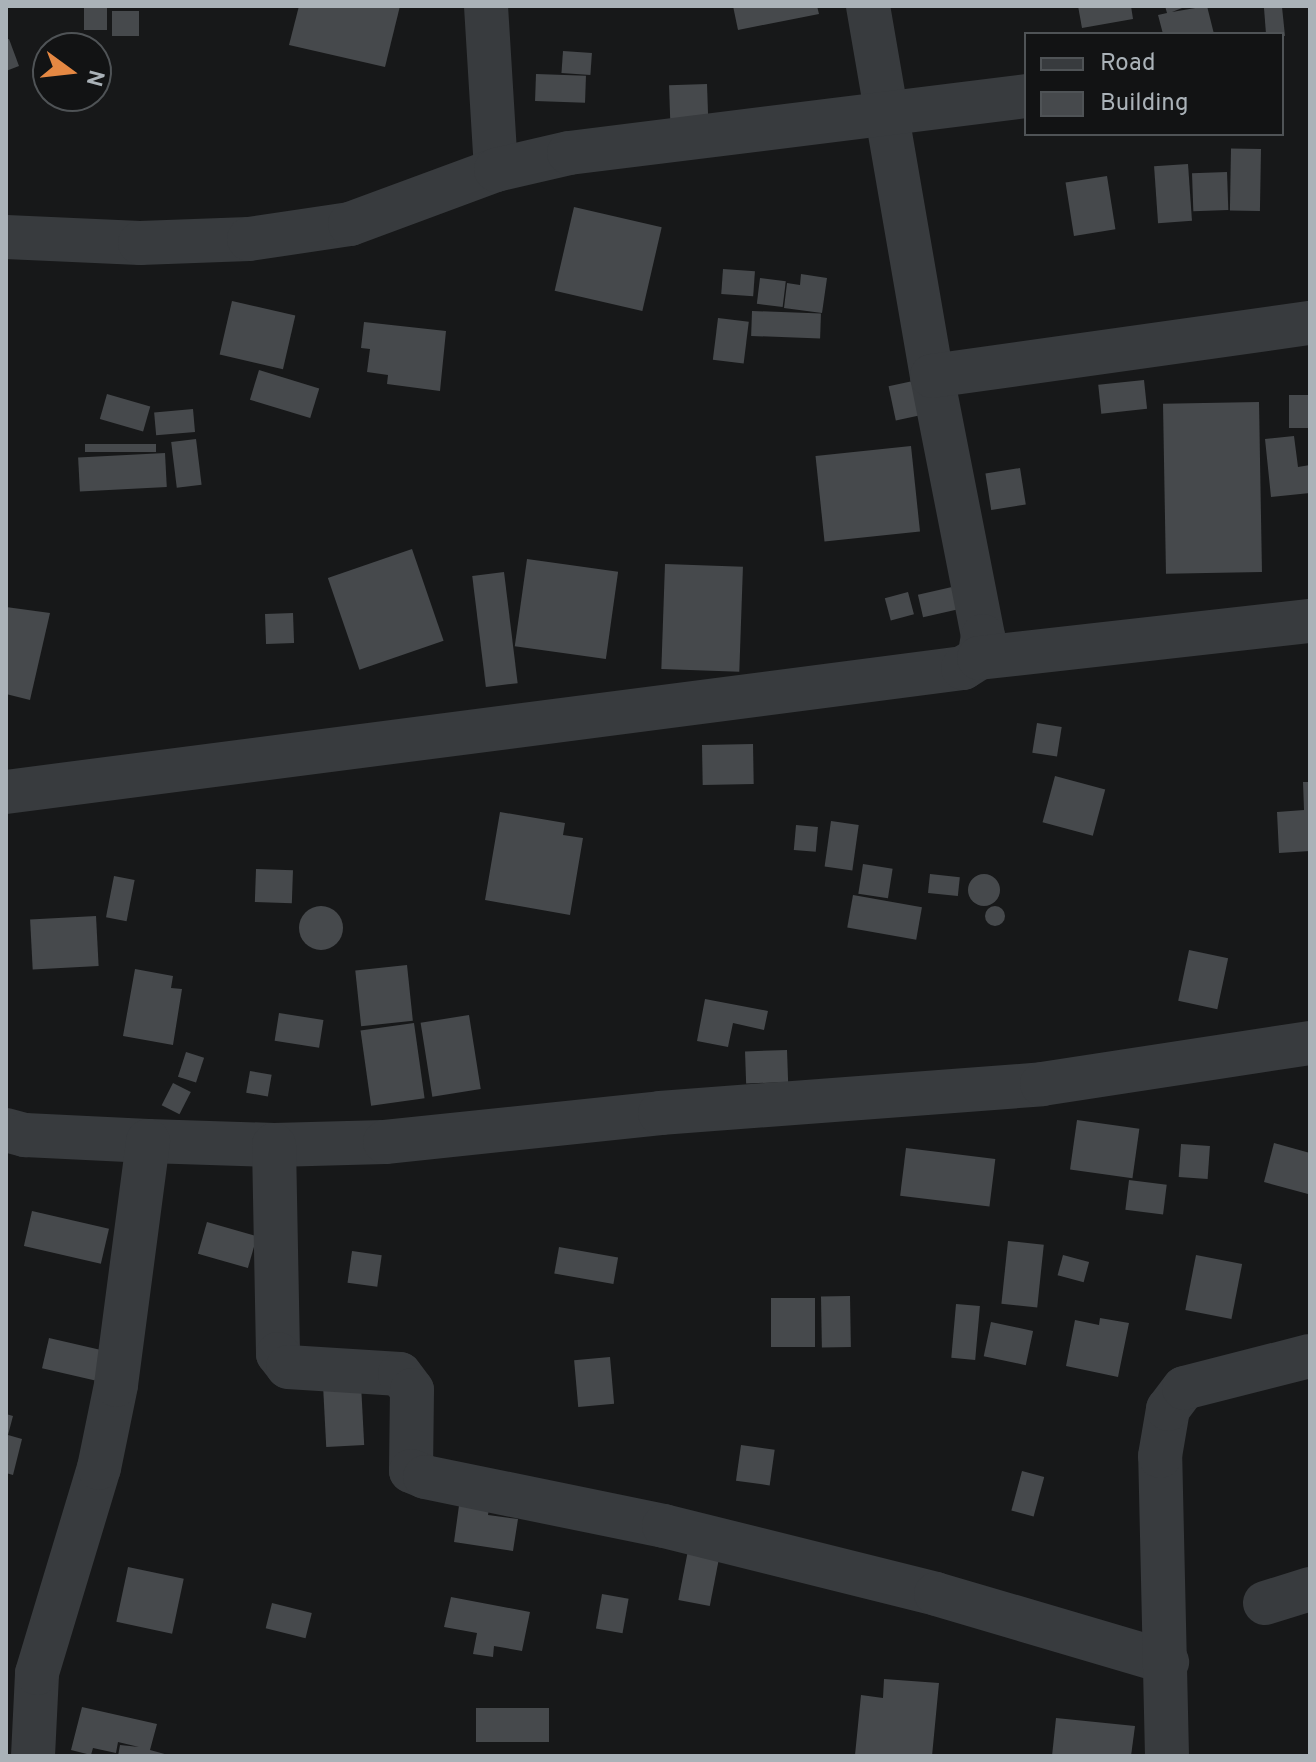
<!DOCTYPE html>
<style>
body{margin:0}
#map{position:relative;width:1316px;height:1762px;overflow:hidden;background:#171819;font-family:Overpass,sans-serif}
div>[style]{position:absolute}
.building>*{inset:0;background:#46494c;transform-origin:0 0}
.round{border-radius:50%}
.minor>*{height:44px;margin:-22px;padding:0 22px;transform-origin:22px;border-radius:22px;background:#383b3e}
span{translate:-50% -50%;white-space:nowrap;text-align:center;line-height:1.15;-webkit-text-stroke:8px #121314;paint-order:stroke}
.frame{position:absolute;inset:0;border:8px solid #aab2b8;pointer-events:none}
.legend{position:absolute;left:1024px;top:32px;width:260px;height:104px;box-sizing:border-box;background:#121314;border:2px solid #4f5356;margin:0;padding:10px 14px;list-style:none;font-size:24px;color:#aab2b8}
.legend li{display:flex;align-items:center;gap:16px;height:40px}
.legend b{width:40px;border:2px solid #4f5356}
.north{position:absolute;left:32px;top:32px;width:80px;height:80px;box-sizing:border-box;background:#121314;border:2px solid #4f5356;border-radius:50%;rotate:105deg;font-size:22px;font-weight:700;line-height:32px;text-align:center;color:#aab2b8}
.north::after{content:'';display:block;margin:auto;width:28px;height:36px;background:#e58843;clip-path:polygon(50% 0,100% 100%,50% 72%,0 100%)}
</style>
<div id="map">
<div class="building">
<div style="left:84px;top:6px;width:23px;height:24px"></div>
<div style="clip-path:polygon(299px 6px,400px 6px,385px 67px,289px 45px)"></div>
<div style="clip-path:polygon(733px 6px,817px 6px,819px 14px,738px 30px)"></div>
<div style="clip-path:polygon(1078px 6px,1131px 6px,1133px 19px,1082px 28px)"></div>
<div style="clip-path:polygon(1165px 6px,1187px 6px,1172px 12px,1207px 6px,1214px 34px,1163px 34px,1158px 15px,1167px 13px)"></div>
<div style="clip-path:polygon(1282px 7px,1285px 36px,1266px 34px,1264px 8px)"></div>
<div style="left:112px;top:11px;width:27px;height:25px"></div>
<div style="clip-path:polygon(9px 39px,19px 66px,6px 71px,6px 40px)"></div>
<div style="left:563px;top:51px;width:29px;height:22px;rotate:4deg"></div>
<div style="left:536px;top:74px;width:50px;height:27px;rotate:2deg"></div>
<div style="left:707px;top:84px;width:34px;height:38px;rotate:88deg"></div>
<div style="left:1261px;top:149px;width:62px;height:30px;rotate:91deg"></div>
<div style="left:1188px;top:164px;width:57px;height:34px;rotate:86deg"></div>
<div style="left:1227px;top:172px;width:38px;height:35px;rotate:88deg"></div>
<div style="left:1107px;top:176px;width:54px;height:42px;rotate:81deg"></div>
<div style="left:574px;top:207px;width:90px;height:86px;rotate:13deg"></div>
<div style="left:723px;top:269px;width:32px;height:25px;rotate:4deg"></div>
<div style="clip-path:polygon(801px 274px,827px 278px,822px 313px,784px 308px,787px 283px,800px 285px)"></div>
<div style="left:760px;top:278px;width:26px;height:26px;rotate:7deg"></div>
<div style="left:232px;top:301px;width:65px;height:55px;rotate:13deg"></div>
<div style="left:752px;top:311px;width:69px;height:25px;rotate:2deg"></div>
<div style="left:718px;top:318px;width:31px;height:42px;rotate:7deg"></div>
<div style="clip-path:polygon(364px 322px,446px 331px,440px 391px,387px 384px,388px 375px,367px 372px,370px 349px,361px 348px)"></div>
<div style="left:259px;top:370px;width:63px;height:31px;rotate:17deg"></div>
<div style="left:1144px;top:380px;width:29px;height:46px;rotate:84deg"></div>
<div style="left:913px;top:381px;width:35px;height:25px;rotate:78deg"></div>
<div style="left:107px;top:394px;width:45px;height:26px;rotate:16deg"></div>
<div style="left:1310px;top:395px;width:33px;height:21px;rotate:90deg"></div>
<div style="left:1259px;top:402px;width:170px;height:96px;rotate:89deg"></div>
<div style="left:193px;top:409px;width:23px;height:39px;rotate:85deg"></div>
<div style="clip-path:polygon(1294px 436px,1298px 467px,1310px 465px,1310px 493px,1271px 497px,1265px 439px)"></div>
<div style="left:196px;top:439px;width:46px;height:25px;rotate:83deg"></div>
<div style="left:156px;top:444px;width:8px;height:71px;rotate:90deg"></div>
<div style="left:911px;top:446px;width:86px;height:96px;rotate:84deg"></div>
<div style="left:165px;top:453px;width:34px;height:87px;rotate:87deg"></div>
<div style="left:1020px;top:468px;width:37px;height:35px;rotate:81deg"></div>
<div style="left:412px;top:549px;width:97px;height:89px;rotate:71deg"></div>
<div style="left:527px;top:559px;width:92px;height:88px;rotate:8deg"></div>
<div style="left:665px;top:564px;width:78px;height:105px;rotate:2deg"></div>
<div style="left:504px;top:572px;width:112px;height:32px;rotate:83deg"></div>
<div style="left:952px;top:587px;width:23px;height:35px;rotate:77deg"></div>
<div style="left:908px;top:592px;width:23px;height:24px;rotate:75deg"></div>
<div style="clip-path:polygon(6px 607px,50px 613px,30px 700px,6px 694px)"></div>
<div style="left:293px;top:613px;width:30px;height:28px;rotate:88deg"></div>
<div style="left:1037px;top:723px;width:25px;height:30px;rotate:9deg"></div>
<div style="left:753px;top:744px;width:40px;height:51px;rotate:89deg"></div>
<div style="left:1055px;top:776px;width:52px;height:48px;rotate:15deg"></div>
<div style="clip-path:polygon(1303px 782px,1310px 782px,1310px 851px,1279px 853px,1277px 812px,1304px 810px)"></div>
<div style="clip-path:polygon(500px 812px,565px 823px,563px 835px,583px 838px,570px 915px,485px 900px)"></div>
<div style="left:831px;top:821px;width:28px;height:46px;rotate:8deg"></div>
<div style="left:796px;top:825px;width:22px;height:25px;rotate:5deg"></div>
<div style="left:863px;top:864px;width:30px;height:30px;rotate:9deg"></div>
<div style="left:256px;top:869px;width:37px;height:33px;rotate:2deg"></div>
<div style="left:930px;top:874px;width:30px;height:19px;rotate:6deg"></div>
<div class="round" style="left:968px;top:874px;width:32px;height:32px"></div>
<div style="left:114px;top:876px;width:21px;height:42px;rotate:11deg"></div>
<div style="left:853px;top:895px;width:70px;height:33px;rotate:10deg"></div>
<div class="round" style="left:299px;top:906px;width:44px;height:44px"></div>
<div class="round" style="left:985px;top:906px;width:20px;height:20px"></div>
<div style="left:96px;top:916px;width:50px;height:66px;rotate:87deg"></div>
<div style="left:1189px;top:950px;width:40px;height:52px;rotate:12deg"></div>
<div style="left:407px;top:965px;width:56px;height:52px;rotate:84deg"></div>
<div style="clip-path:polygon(135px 969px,173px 976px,171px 988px,182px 989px,173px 1045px,123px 1036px)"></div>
<div style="clip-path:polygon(705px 999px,768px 1011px,764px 1030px,733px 1023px,728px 1047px,697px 1041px)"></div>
<div style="left:279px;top:1013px;width:45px;height:28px;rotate:9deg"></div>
<div style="left:469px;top:1015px;width:75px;height:49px;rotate:81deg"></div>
<div style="left:414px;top:1023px;width:76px;height:54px;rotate:82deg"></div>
<div style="left:787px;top:1050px;width:32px;height:42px;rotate:88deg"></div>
<div style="left:186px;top:1052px;width:19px;height:26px;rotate:18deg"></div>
<div style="left:250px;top:1071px;width:22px;height:22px;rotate:10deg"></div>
<div style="left:173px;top:1083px;width:20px;height:25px;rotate:27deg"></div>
<div style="left:1077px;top:1120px;width:63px;height:50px;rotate:8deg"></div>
<div style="clip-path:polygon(1274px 1143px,1310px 1153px,1308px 1194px,1264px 1182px)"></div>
<div style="left:1181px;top:1144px;width:29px;height:33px;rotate:4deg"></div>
<div style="left:906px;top:1148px;width:90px;height:48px;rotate:7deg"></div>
<div style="left:1129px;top:1180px;width:38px;height:30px;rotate:7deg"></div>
<div style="left:32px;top:1211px;width:79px;height:36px;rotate:13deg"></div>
<div style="left:207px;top:1222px;width:52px;height:33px;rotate:16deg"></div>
<div style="left:1008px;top:1241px;width:36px;height:63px;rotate:6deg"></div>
<div style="left:559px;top:1247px;width:60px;height:27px;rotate:10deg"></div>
<div style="left:352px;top:1251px;width:30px;height:32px;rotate:8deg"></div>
<div style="left:1063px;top:1255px;width:27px;height:21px;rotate:15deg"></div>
<div style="left:1196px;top:1255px;width:47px;height:56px;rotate:11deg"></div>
<div style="left:850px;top:1296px;width:51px;height:29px;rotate:89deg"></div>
<div style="left:771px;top:1298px;width:44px;height:49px"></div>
<div style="left:956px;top:1304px;width:24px;height:54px;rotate:5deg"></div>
<div style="clip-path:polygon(1100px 1318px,1129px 1323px,1118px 1377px,1066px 1366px,1075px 1320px,1099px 1325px)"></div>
<div style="left:991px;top:1322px;width:43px;height:35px;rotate:12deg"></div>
<div style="left:49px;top:1338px;width:69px;height:31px;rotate:13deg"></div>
<div style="left:610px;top:1357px;width:47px;height:36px;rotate:85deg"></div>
<div style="left:361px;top:1384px;width:61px;height:38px;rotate:87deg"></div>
<div style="clip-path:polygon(6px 1414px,13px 1416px,8px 1435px,22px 1439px,13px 1475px,6px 1473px)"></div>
<div style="left:741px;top:1445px;width:34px;height:36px;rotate:8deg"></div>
<div style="left:1022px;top:1471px;width:23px;height:41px;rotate:15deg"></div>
<div style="clip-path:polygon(461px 1491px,491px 1495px,488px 1515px,518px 1519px,513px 1551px,454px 1542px)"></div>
<div style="left:690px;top:1540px;width:32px;height:61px;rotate:11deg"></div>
<div style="left:128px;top:1567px;width:57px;height:56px;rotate:12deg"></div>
<div style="left:602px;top:1594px;width:27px;height:35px;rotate:10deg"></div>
<div style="clip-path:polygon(451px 1597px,530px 1612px,522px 1651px,494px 1646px,493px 1657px,473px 1654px,477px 1633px,444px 1627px)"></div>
<div style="left:272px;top:1603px;width:41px;height:26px;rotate:14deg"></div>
<div style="clip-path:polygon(884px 1679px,939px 1683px,932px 1756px,855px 1755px,861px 1695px,883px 1698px)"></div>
<div style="clip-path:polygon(82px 1707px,157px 1724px,150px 1750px,172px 1756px,118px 1756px,120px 1745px,139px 1747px,118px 1742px,116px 1753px,93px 1748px,91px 1755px,71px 1750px)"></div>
<div style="left:549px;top:1708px;width:34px;height:73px;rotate:90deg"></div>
<div style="clip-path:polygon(1056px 1718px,1135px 1726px,1131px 1756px,1052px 1756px)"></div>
</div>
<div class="minor">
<div style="left:486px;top:6px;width:164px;rotate:86.5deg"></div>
<div style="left:868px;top:6px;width:375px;rotate:80.2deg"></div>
<div style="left:932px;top:376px;width:265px;rotate:78.9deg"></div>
<div style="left:983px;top:636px;width:22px;rotate:100deg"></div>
<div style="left:6px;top:237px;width:134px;rotate:2.6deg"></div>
<div style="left:140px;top:243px;width:109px;rotate:-2.1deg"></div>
<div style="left:249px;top:239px;width:102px;rotate:-8.4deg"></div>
<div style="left:350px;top:224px;width:156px;rotate:-20.3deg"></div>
<div style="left:496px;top:170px;width:75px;rotate:-13.1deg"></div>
<div style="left:569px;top:153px;width:461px;rotate:-7.1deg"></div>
<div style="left:932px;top:376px;width:382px;rotate:-8deg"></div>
<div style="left:6px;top:792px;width:965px;rotate:-7.38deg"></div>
<div style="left:963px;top:668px;width:19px;rotate:-32deg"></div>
<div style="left:979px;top:658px;width:333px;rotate:-6.4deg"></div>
<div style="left:6px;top:1130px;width:20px;rotate:15deg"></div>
<div style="left:25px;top:1135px;width:123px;rotate:2.8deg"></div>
<div style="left:148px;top:1141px;width:126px;rotate:1.8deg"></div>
<div style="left:274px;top:1145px;width:111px;rotate:-1.5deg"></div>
<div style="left:385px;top:1142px;width:277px;rotate:-6deg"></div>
<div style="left:660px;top:1113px;width:383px;rotate:-4.3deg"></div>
<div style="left:1042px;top:1084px;width:271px;rotate:-8.7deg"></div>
<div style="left:274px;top:1145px;width:209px;rotate:88.9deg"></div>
<div style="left:278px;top:1354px;width:16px;rotate:52deg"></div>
<div style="left:288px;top:1367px;width:112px;rotate:3.6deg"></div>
<div style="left:400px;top:1374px;width:20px;rotate:53deg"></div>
<div style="left:412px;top:1390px;width:81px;rotate:90.7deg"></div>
<div style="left:411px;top:1471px;width:15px;rotate:23deg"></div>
<div style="left:425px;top:1477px;width:244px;rotate:11.6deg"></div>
<div style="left:664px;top:1526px;width:280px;rotate:14deg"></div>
<div style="left:936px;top:1594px;width:241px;rotate:16.4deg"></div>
<div style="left:1265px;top:1603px;width:47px;rotate:-17.3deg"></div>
<div style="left:33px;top:1756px;width:83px;rotate:-87.2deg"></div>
<div style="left:37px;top:1673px;width:214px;rotate:-73.2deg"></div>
<div style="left:99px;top:1468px;width:85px;rotate:-78.4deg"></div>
<div style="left:116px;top:1385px;width:246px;rotate:-82.5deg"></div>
<div style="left:1167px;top:1756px;width:300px;rotate:-91.3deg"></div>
<div style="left:1160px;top:1456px;width:48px;rotate:-80.3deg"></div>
<div style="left:1168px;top:1409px;width:26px;rotate:-53deg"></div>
<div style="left:1184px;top:1388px;width:130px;rotate:-14.3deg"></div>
</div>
<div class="frame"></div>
<ul class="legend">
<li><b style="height:10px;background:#383b3e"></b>Road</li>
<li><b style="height:22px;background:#46494c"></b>Building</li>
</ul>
<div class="north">N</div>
</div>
